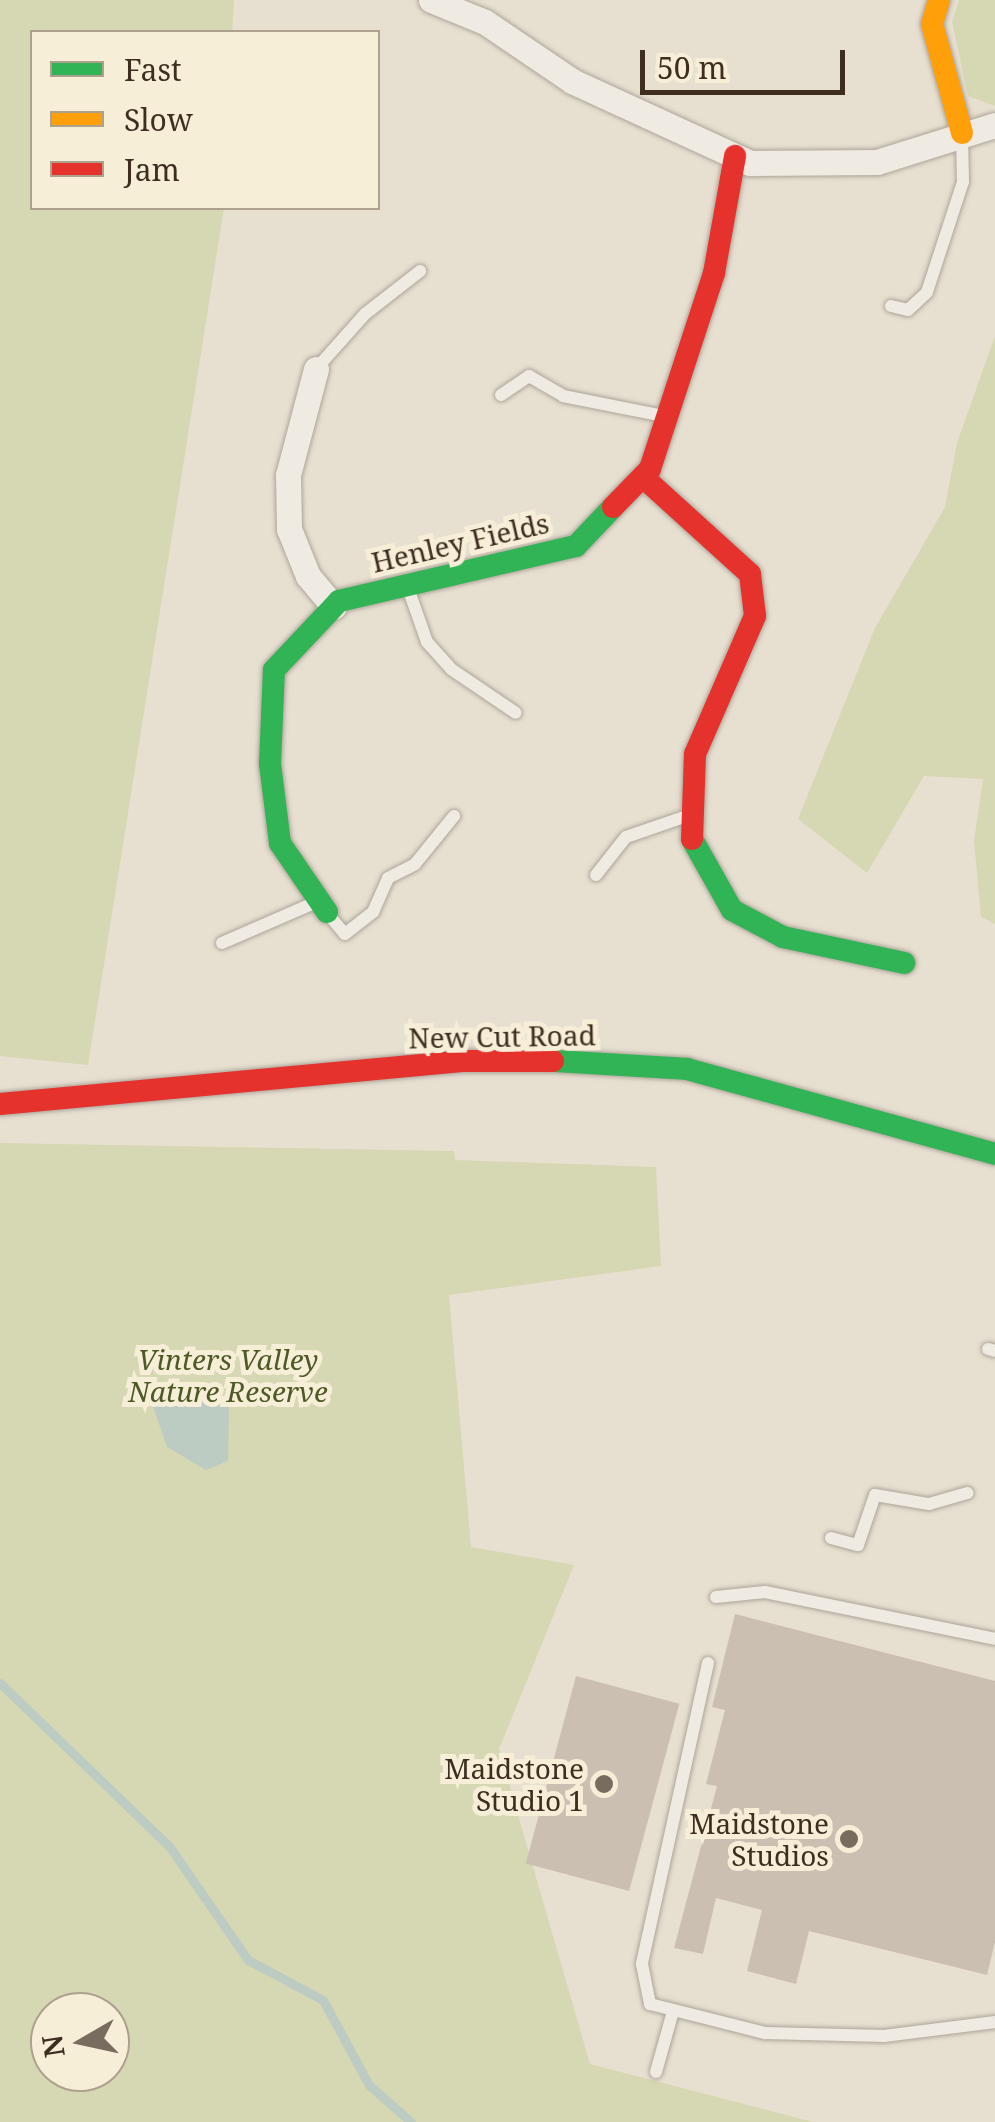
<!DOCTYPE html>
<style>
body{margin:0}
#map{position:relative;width:995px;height:2122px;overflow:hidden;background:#e7e0d1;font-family:"Noto Serif",serif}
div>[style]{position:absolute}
.green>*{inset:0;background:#d6d7b3}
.water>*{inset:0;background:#bcccc2}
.stream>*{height:9px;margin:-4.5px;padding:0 4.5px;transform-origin:4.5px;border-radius:4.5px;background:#bcccc2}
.building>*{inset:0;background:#cbbfb2;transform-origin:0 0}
.roads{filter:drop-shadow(0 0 2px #ada599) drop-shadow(0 0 2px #ada599)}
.lane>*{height:12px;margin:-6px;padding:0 6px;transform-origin:6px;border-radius:6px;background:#efebe3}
.street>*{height:25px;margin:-12.5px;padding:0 12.5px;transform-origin:12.5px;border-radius:12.5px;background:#efebe3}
.fast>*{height:22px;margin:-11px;padding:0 11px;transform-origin:11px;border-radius:11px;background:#30b455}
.slow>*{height:22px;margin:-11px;padding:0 11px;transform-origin:11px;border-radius:11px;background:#ff9f0a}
.jam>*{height:22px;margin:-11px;padding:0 11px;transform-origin:11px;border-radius:11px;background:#e5322d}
.dots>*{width:28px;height:28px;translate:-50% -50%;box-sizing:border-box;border:5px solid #f7eed8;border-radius:50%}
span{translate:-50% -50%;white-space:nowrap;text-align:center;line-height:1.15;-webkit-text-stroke:10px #f7eed8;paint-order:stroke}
.street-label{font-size:28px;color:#3d2e20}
.park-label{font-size:28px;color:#4d5a26;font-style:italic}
.poi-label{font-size:28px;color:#3d2e20}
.right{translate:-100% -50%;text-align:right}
.legend{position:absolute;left:30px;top:30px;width:350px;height:180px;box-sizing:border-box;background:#f7eed8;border:2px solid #ada18e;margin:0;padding:12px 18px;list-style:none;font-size:30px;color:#3d2e20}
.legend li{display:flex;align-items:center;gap:20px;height:50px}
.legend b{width:50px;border:2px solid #ada18e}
.north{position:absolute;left:30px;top:1992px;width:100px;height:100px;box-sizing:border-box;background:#f7eed8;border:2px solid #ada18e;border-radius:50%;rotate:261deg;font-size:28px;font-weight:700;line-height:40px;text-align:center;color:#3d2e20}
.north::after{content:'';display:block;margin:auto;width:35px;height:45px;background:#786c5e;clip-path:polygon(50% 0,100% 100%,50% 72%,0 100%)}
.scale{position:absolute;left:640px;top:50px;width:205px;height:45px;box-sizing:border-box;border:5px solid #3d2e20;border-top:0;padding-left:12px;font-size:30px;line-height:35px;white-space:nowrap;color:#3d2e20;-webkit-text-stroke:8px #f7eed8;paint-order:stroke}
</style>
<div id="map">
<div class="green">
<div style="clip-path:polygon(0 0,234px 0,232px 32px,32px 32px,32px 208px,224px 208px,88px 1065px,0 1056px)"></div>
<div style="clip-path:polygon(959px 0,995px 0,995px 106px,968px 96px,952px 22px)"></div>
<div style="clip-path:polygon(995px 336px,995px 924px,981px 917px,974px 841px,983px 779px,924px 776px,867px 873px,798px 819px,875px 628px,945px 507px,957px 443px)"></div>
<div style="clip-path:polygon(evenodd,0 1143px,454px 1151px,455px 1160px,656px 1167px,661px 1266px,449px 1295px,471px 1547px,574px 1565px,499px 1749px,590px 2064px,813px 2122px,0 2122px,0 1143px,50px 2012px,110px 2012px,110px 2072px,50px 2072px,50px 2012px)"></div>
</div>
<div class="water">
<div style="clip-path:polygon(146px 1386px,201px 1386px,229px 1406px,228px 1461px,206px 1470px,167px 1447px)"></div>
</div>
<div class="stream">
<div style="left:0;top:1683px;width:235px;rotate:44deg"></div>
<div style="left:169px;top:1846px;width:139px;rotate:55.3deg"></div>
<div style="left:248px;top:1960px;width:85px;rotate:28.1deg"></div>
<div style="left:323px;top:2000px;width:97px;rotate:61.6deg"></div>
<div style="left:369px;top:2085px;width:56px;rotate:41.4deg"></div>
</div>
<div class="building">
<div style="clip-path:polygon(735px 1614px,995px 1681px,995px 1942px,987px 1975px,809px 1931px,796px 1984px,747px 1971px,762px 1910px,716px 1898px,703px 1954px,674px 1948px,717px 1786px,706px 1784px,725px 1710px,712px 1707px)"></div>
<div style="left:576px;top:1676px;width:107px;height:194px;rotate:15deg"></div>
</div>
<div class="roads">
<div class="lane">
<div style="left:891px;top:306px;width:17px;rotate:13deg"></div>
<div style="left:908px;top:310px;width:26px;rotate:-43deg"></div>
<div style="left:927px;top:292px;width:116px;rotate:-71.9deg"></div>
<div style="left:963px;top:182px;width:46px;rotate:-91.2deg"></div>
<div style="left:316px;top:369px;width:74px;rotate:-48.3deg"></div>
<div style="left:365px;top:314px;width:70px;rotate:-38deg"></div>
<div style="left:501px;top:395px;width:34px;rotate:-34deg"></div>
<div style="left:529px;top:376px;width:39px;rotate:30deg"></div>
<div style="left:563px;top:396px;width:102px;rotate:11.3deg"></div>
<div style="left:408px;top:588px;width:57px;rotate:70.6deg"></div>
<div style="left:427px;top:642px;width:36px;rotate:48deg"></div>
<div style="left:451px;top:669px;width:78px;rotate:34.1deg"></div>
<div style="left:596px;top:875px;width:48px;rotate:-51.7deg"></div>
<div style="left:626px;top:837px;width:68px;rotate:-19deg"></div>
<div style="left:328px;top:914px;width:26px;rotate:50deg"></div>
<div style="left:345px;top:934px;width:36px;rotate:-38deg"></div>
<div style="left:373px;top:912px;width:37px;rotate:-66deg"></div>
<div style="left:388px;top:878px;width:30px;rotate:-27deg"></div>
<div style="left:415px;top:864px;width:62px;rotate:-50.9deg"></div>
<div style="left:222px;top:943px;width:100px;rotate:-23.5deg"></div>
<div style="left:988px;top:1349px;width:7px;rotate:16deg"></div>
<div style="left:831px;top:1538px;width:28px;rotate:15deg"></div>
<div style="left:858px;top:1545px;width:53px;rotate:-71.2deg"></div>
<div style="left:875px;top:1495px;width:55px;rotate:9.5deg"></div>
<div style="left:929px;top:1504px;width:40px;rotate:-16deg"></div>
<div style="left:716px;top:1597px;width:49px;rotate:-5.8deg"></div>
<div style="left:765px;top:1592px;width:235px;rotate:11.5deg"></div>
<div style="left:708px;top:1663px;width:308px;rotate:102.4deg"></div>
<div style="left:642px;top:1964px;width:41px;rotate:78.7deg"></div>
<div style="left:650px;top:2004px;width:119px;rotate:14.2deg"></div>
<div style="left:765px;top:2033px;width:119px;rotate:1.4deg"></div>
<div style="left:884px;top:2036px;width:112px;rotate:-7.2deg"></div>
<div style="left:656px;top:2072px;width:63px;rotate:-74.4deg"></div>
</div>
<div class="street">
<div style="left:431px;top:0;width:58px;rotate:22.2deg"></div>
<div style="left:485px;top:22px;width:105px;rotate:34.1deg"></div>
<div style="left:572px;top:81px;width:196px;rotate:24.7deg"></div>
<div style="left:750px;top:163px;width:127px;rotate:-0.5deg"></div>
<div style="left:877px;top:162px;width:124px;rotate:-17.4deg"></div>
<div style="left:316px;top:369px;width:110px;rotate:104.8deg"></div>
<div style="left:288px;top:475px;width:54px;rotate:88.9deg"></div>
<div style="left:289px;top:529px;width:51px;rotate:68deg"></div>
<div style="left:308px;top:576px;width:40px;rotate:50deg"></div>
</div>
<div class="fast">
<div style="left:692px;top:839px;width:81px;rotate:60.6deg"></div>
<div style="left:732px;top:910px;width:58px;rotate:27.9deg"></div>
<div style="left:783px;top:937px;width:124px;rotate:12.1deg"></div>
<div style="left:327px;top:912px;width:83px;rotate:-124.3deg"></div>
<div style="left:280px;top:843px;width:80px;rotate:-97.2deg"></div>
<div style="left:270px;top:764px;width:94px;rotate:-87.6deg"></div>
<div style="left:274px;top:670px;width:95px;rotate:-46.7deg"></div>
<div style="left:339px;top:601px;width:243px;rotate:-13.1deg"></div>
<div style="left:576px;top:546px;width:54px;rotate:-46.5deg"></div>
<div style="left:553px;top:1061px;width:134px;rotate:3.4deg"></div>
<div style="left:687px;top:1069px;width:320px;rotate:15.4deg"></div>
</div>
<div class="slow">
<div style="left:939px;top:0;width:25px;rotate:106deg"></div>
<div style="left:932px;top:24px;width:113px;rotate:74.6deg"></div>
</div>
<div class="jam">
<div style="left:643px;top:477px;width:144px;rotate:42.2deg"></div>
<div style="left:750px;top:574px;width:42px;rotate:83.2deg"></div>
<div style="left:755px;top:616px;width:150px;rotate:113.5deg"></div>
<div style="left:695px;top:754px;width:85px;rotate:92deg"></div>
<div style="left:613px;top:507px;width:53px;rotate:-45.8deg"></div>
<div style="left:650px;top:469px;width:206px;rotate:-71.9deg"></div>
<div style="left:714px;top:273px;width:119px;rotate:-79.8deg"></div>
<div style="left:0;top:1104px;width:464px;rotate:-5.3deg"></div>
<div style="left:462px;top:1061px;width:91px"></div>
</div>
</div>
<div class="dots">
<div style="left:604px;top:1784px;background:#786c5e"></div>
<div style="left:849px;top:1839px;background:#786c5e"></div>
</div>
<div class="street-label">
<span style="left:460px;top:542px;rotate:-13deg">Henley Fields</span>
<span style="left:502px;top:1036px;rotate:-1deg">New Cut Road</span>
</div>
<div class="park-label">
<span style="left:228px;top:1375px">Vinters Valley<br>Nature Reserve</span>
</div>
<div class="poi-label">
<span class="right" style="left:584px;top:1784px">Maidstone<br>Studio 1</span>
<span class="right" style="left:829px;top:1839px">Maidstone<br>Studios</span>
</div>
<ul class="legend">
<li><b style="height:12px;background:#30b455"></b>Fast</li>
<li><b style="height:12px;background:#ff9f0a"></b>Slow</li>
<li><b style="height:12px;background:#e5322d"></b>Jam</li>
</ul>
<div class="north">N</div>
<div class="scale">50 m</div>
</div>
